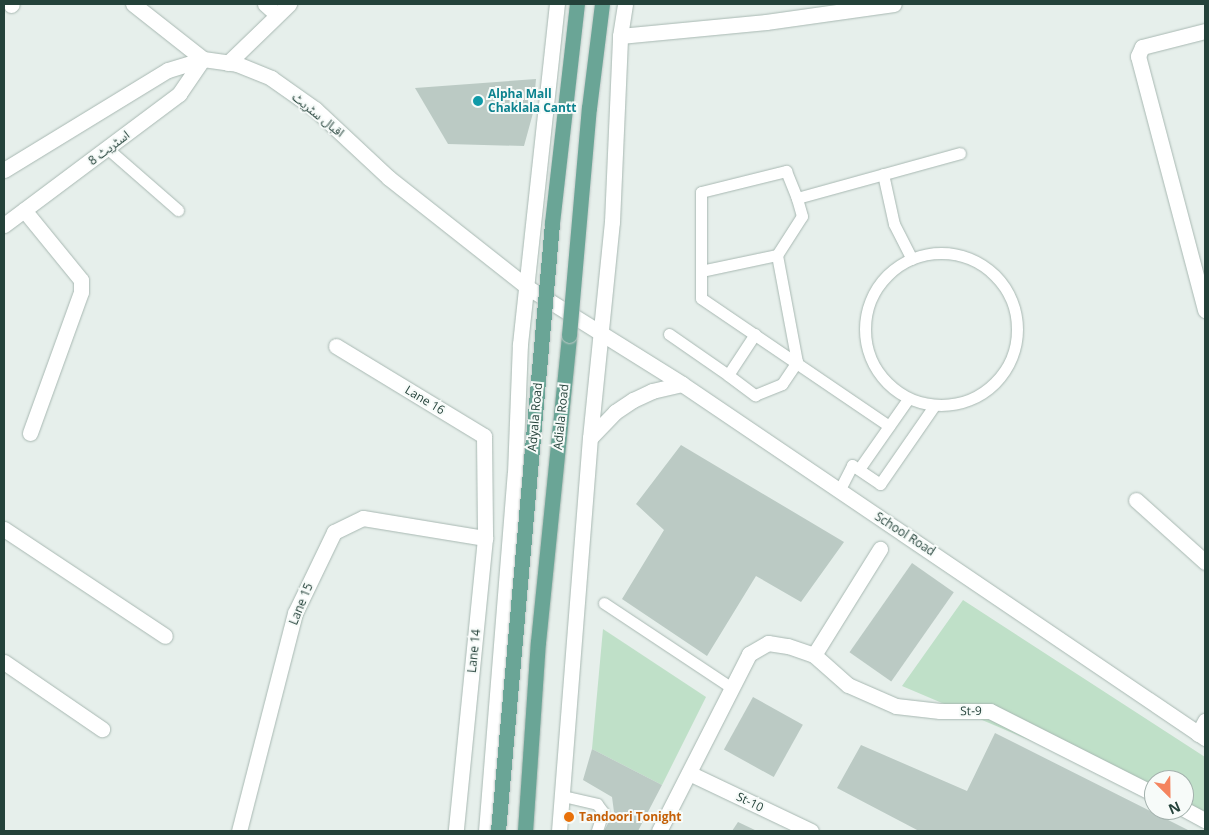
<!DOCTYPE html>
<meta charset="utf-8">
<style>
body{margin:0}
#map{position:relative;width:1209px;height:835px;overflow:hidden;background:#e6efeb;font-family:"Open Sans","Noto Sans Arabic",sans-serif}
div>[style]{position:absolute}
.green>*{inset:0;background:#bfe0c8}
.building>*{inset:0;background:#bbcac4;transform-origin:0 0}
.roads{filter:drop-shadow(0 0 1px #a8b8b2) drop-shadow(0 0 1px #a8b8b2)}
.lane>*{height:11px;margin:-5.5px;padding:0 5.5px;transform-origin:5.5px;border-radius:5.5px;background:#fff}
.lane>.ring{margin:-5.5px;padding:0;box-sizing:content-box;background:none;border:11px solid #fff;border-radius:50%}
.street>*{height:15px;margin:-7.5px;padding:0 7.5px;transform-origin:7.5px;border-radius:7.5px;background:#fff}
.secondary>*{height:15px;margin:-7.5px;padding:0 7.5px;transform-origin:7.5px;border-radius:7.5px;background:#fff}
.primary>*{height:15px;margin:-7.5px;padding:0 7.5px;transform-origin:7.5px;border-radius:7.5px;background:#6aa596}
.bridges{filter:drop-shadow(0 0 1px #c2cac8) drop-shadow(0 0 1px #c2cac8)}
.primary-bridge>*{height:15px;margin:-7.5px;padding:0 7.5px;transform-origin:7.5px;border-radius:7.5px;background:#6aa596}
.dots>*{width:14px;height:14px;translate:-50% -50%;box-sizing:border-box;border:2px solid #f7fbf9;border-radius:50%}
span{translate:-50% -50%;white-space:nowrap;text-align:center;line-height:1.15;-webkit-text-stroke:4px #f7fbf9;paint-order:stroke}
.culture-label{font-size:12px;color:#0d838f;font-weight:700}
.left{translate:0 -50%;text-align:left}
.street-label{font-size:12px;color:#24423a}
.food-label{font-size:12px;color:#c56008;font-weight:700}
.frame{position:absolute;inset:0;border:5px solid #24423a;pointer-events:none}
.north{position:absolute;left:1144px;top:770px;width:50px;height:50px;box-sizing:border-box;background:#f7fbf9;border:1px solid #a3b1ad;border-radius:50%;rotate:157deg;font-size:14px;font-weight:700;line-height:20px;text-align:center;color:#24423a}
.north::after{content:'';display:block;margin:auto;width:18px;height:22px;background:#f4845f;clip-path:polygon(50% 0,100% 100%,50% 72%,0 100%)}
</style>
<div id="map">
<div class="green">
<div style="clip-path:polygon(963px 600px,1205px 757px,1205px 814px,1184px 805px,1184px 780px,1154px 780px,1154px 793px,902px 686px)"></div>
<div style="clip-path:polygon(603px 629px,706px 697px,662px 785px,592px 749px)"></div>
</div>
<div class="building">
<div style="clip-path:polygon(536px 79px,533px 113px,524px 146px,448px 144px,415px 88px)"></div>
<div style="clip-path:polygon(681px 445px,844px 542px,801px 602px,756px 576px,707px 656px,622px 599px,664px 530px,636px 504px)"></div>
<div style="left:912px;top:563px;width:51px;height:109px;rotate:35deg"></div>
<div style="left:753px;top:697px;width:57px;height:60px;rotate:29deg"></div>
<div style="clip-path:polygon(995px 733px,1190px 831px,919px 831px,837px 788px,861px 745px,967px 791px)"></div>
<div style="clip-path:polygon(592px 749px,662px 785px,638px 831px,604px 831px,614px 812px,612px 797px,583px 780px)"></div>
<div style="clip-path:polygon(738px 822px,757px 831px,732px 831px)"></div>
</div>
<div class="roads">
<div class="lane">
<div style="left:108px;top:149px;width:93px;rotate:41.1deg"></div>
<div style="left:883px;top:174px;width:51px;rotate:77.6deg"></div>
<div style="left:894px;top:224px;width:39px;rotate:63deg"></div>
<div class="ring" style="left:865px;top:253px;width:141px;height:141px"></div>
<div style="left:701px;top:271px;width:78px;rotate:-11.9deg"></div>
<div style="left:669px;top:334px;width:72px;rotate:34.8deg"></div>
<div style="left:728px;top:375px;width:49px;rotate:-56.6deg"></div>
<div style="left:728px;top:375px;width:34px;rotate:37deg"></div>
<div style="left:755px;top:395px;width:29px;rotate:-22deg"></div>
<div style="left:782px;top:384px;width:27px;rotate:-56deg"></div>
<div style="left:797px;top:362px;width:109px;rotate:-100.6deg"></div>
<div style="left:777px;top:255px;width:46px;rotate:-57.3deg"></div>
<div style="left:802px;top:216px;width:19px;rotate:-106deg"></div>
<div style="left:889px;top:426px;width:227px;rotate:-145.8deg"></div>
<div style="left:701px;top:298px;width:106px;rotate:-90deg"></div>
<div style="left:701px;top:192px;width:88px;rotate:-13.9deg"></div>
<div style="left:786px;top:171px;width:29px;rotate:68deg"></div>
<div style="left:797px;top:198px;width:169px;rotate:-15.4deg"></div>
<div style="left:859px;top:469px;width:85px;rotate:-55deg"></div>
<div style="left:839px;top:491px;width:29px;rotate:-63deg"></div>
<div style="left:852px;top:465px;width:34px;rotate:34deg"></div>
<div style="left:880px;top:484px;width:95px;rotate:-55.3deg"></div>
<div style="left:604px;top:603px;width:154px;rotate:33.6deg"></div>
<div style="left:563px;top:796px;width:35px;rotate:13deg"></div>
<div style="left:597px;top:804px;width:10px;rotate:53deg"></div>
<div style="left:603px;top:812px;width:20px;rotate:108deg"></div>
</div>
<div class="street">
<div style="left:265px;top:4px;width:15px;rotate:42deg"></div>
<div style="left:11px;top:5px;width:1px;rotate:-45deg"></div>
<div style="left:1205px;top:31px;width:65px;rotate:165.7deg"></div>
<div style="left:1142px;top:47px;width:10px;rotate:114deg"></div>
<div style="left:1138px;top:56px;width:263px;rotate:75.2deg"></div>
<div style="left:620px;top:36px;width:147px;rotate:-5.5deg"></div>
<div style="left:766px;top:22px;width:129px;rotate:-8deg"></div>
<div style="left:228px;top:63px;width:85px;rotate:-44deg"></div>
<div style="left:24px;top:210px;width:90px;rotate:50.8deg"></div>
<div style="left:81px;top:280px;width:12px;rotate:90deg"></div>
<div style="left:81px;top:292px;width:150px;rotate:109.9deg"></div>
<div style="left:4px;top:225px;width:219px;rotate:-36.8deg"></div>
<div style="left:179px;top:94px;width:42px;rotate:-55.6deg"></div>
<div style="left:203px;top:59px;width:89px;rotate:-141.8deg"></div>
<div style="left:336px;top:346px;width:173px;rotate:31.3deg"></div>
<div style="left:484px;top:436px;width:102px;rotate:89.4deg"></div>
<div style="left:485px;top:538px;width:294px;rotate:95.7deg"></div>
<div style="left:1136px;top:500px;width:93px;rotate:41.9deg"></div>
<div style="left:4px;top:529px;width:193px;rotate:33.6deg"></div>
<div style="left:814px;top:655px;width:125px;rotate:-58.1deg"></div>
<div style="left:4px;top:662px;width:119px;rotate:34.4deg"></div>
<div style="left:1198px;top:734px;width:15px;rotate:-62deg"></div>
<div style="left:689px;top:773px;width:135px;rotate:25.4deg"></div>
<div style="left:1184px;top:809px;width:24px;rotate:28deg"></div>
<div style="left:239px;top:831px;width:225px;rotate:-75.6deg"></div>
<div style="left:295px;top:613px;width:90px;rotate:-64.3deg"></div>
<div style="left:334px;top:532px;width:32px;rotate:-26deg"></div>
<div style="left:363px;top:518px;width:124px;rotate:9.3deg"></div>
<div style="left:659px;top:831px;width:199px;rotate:-63deg"></div>
<div style="left:749px;top:654px;width:22px;rotate:-30deg"></div>
<div style="left:768px;top:643px;width:20px;rotate:9deg"></div>
<div style="left:788px;top:646px;width:28px;rotate:19deg"></div>
<div style="left:814px;top:655px;width:45px;rotate:41.4deg"></div>
<div style="left:848px;top:685px;width:52px;rotate:23.6deg"></div>
<div style="left:896px;top:706px;width:44px;rotate:6.5deg"></div>
<div style="left:940px;top:711px;width:50px"></div>
<div style="left:990px;top:711px;width:184px;rotate:26.8deg"></div>
</div>
<div class="secondary">
<div style="left:4px;top:170px;width:192px;rotate:-31.4deg"></div>
<div style="left:168px;top:70px;width:37px;rotate:-17deg"></div>
<div style="left:203px;top:59px;width:34px;rotate:8deg"></div>
<div style="left:237px;top:64px;width:37px;rotate:22deg"></div>
<div style="left:271px;top:78px;width:54px;rotate:35.2deg"></div>
<div style="left:315px;top:109px;width:101px;rotate:43deg"></div>
<div style="left:389px;top:178px;width:176px;rotate:38.3deg"></div>
<div style="left:527px;top:287px;width:183px;rotate:32deg"></div>
<div style="left:682px;top:384px;width:632px;rotate:34.09deg"></div>
<div style="left:590px;top:438px;width:36px;rotate:-46deg"></div>
<div style="left:615px;top:412px;width:22px;rotate:-34deg"></div>
<div style="left:633px;top:400px;width:21px;rotate:-25deg"></div>
<div style="left:652px;top:391px;width:31px;rotate:-13deg"></div>
<div style="left:486px;top:831px;width:359px;rotate:-85.4deg"></div>
<div style="left:515px;top:473px;width:129px;rotate:-87.8deg"></div>
<div style="left:520px;top:344px;width:342px;rotate:-83.8deg"></div>
<div style="left:559px;top:831px;width:394px;rotate:-85.5deg"></div>
<div style="left:590px;top:438px;width:217px;rotate:-84.2deg"></div>
<div style="left:612px;top:222px;width:186px;rotate:-87.5deg"></div>
<div style="left:620px;top:36px;width:32px;rotate:-81deg"></div>
</div>
<div class="primary">
<div style="left:525px;top:831px;width:189px;rotate:-86.1deg"></div>
<div style="left:538px;top:642px;width:309px;rotate:-84.2deg"></div>
</div>
</div>
<div class="bridges">
<div class="primary-bridge">
<div style="left:569px;top:335px;width:228px;rotate:-85deg"></div>
<div style="left:589px;top:108px;width:105px;rotate:-82.9deg"></div>
<div style="left:498px;top:831px;width:610px;rotate:-84.92deg"></div>
<div style="left:552px;top:223px;width:220px;rotate:-83.5deg"></div>
</div>
</div>
<div class="dots">
<div style="left:478px;top:101px;background:#0f9aa8"></div>
<div style="left:569px;top:817px;background:#e8710a"></div>
</div>
<div class="culture-label">
<span class="left" style="left:488px;top:101px">Alpha Mall<br>Chaklala Cantt</span>
</div>
<div class="street-label">
<span style="left:318px;top:115px;rotate:39deg">اقبال سٹریٹ</span>
<span style="left:109px;top:148px;rotate:-37deg">اسٹریٹ 8</span>
<span style="left:425px;top:400px;rotate:31deg">Lane 16</span>
<span style="left:535px;top:417px;rotate:-85deg">Adyala Road</span>
<span style="left:561px;top:417px;rotate:-84deg">Adiala Road</span>
<span style="left:905px;top:534px;rotate:33deg">School Road</span>
<span style="left:301px;top:604px;rotate:-68deg">Lane 15</span>
<span style="left:474px;top:651px;rotate:-84deg">Lane 14</span>
<span style="left:971px;top:711px;rotate:-1deg">St-9</span>
<span style="left:750px;top:802px;rotate:26deg">St-10</span>
</div>
<div class="food-label">
<span class="left" style="left:579px;top:817px">Tandoori Tonight</span>
</div>
<div class="frame"></div>
<div class="north">N</div>
</div>
